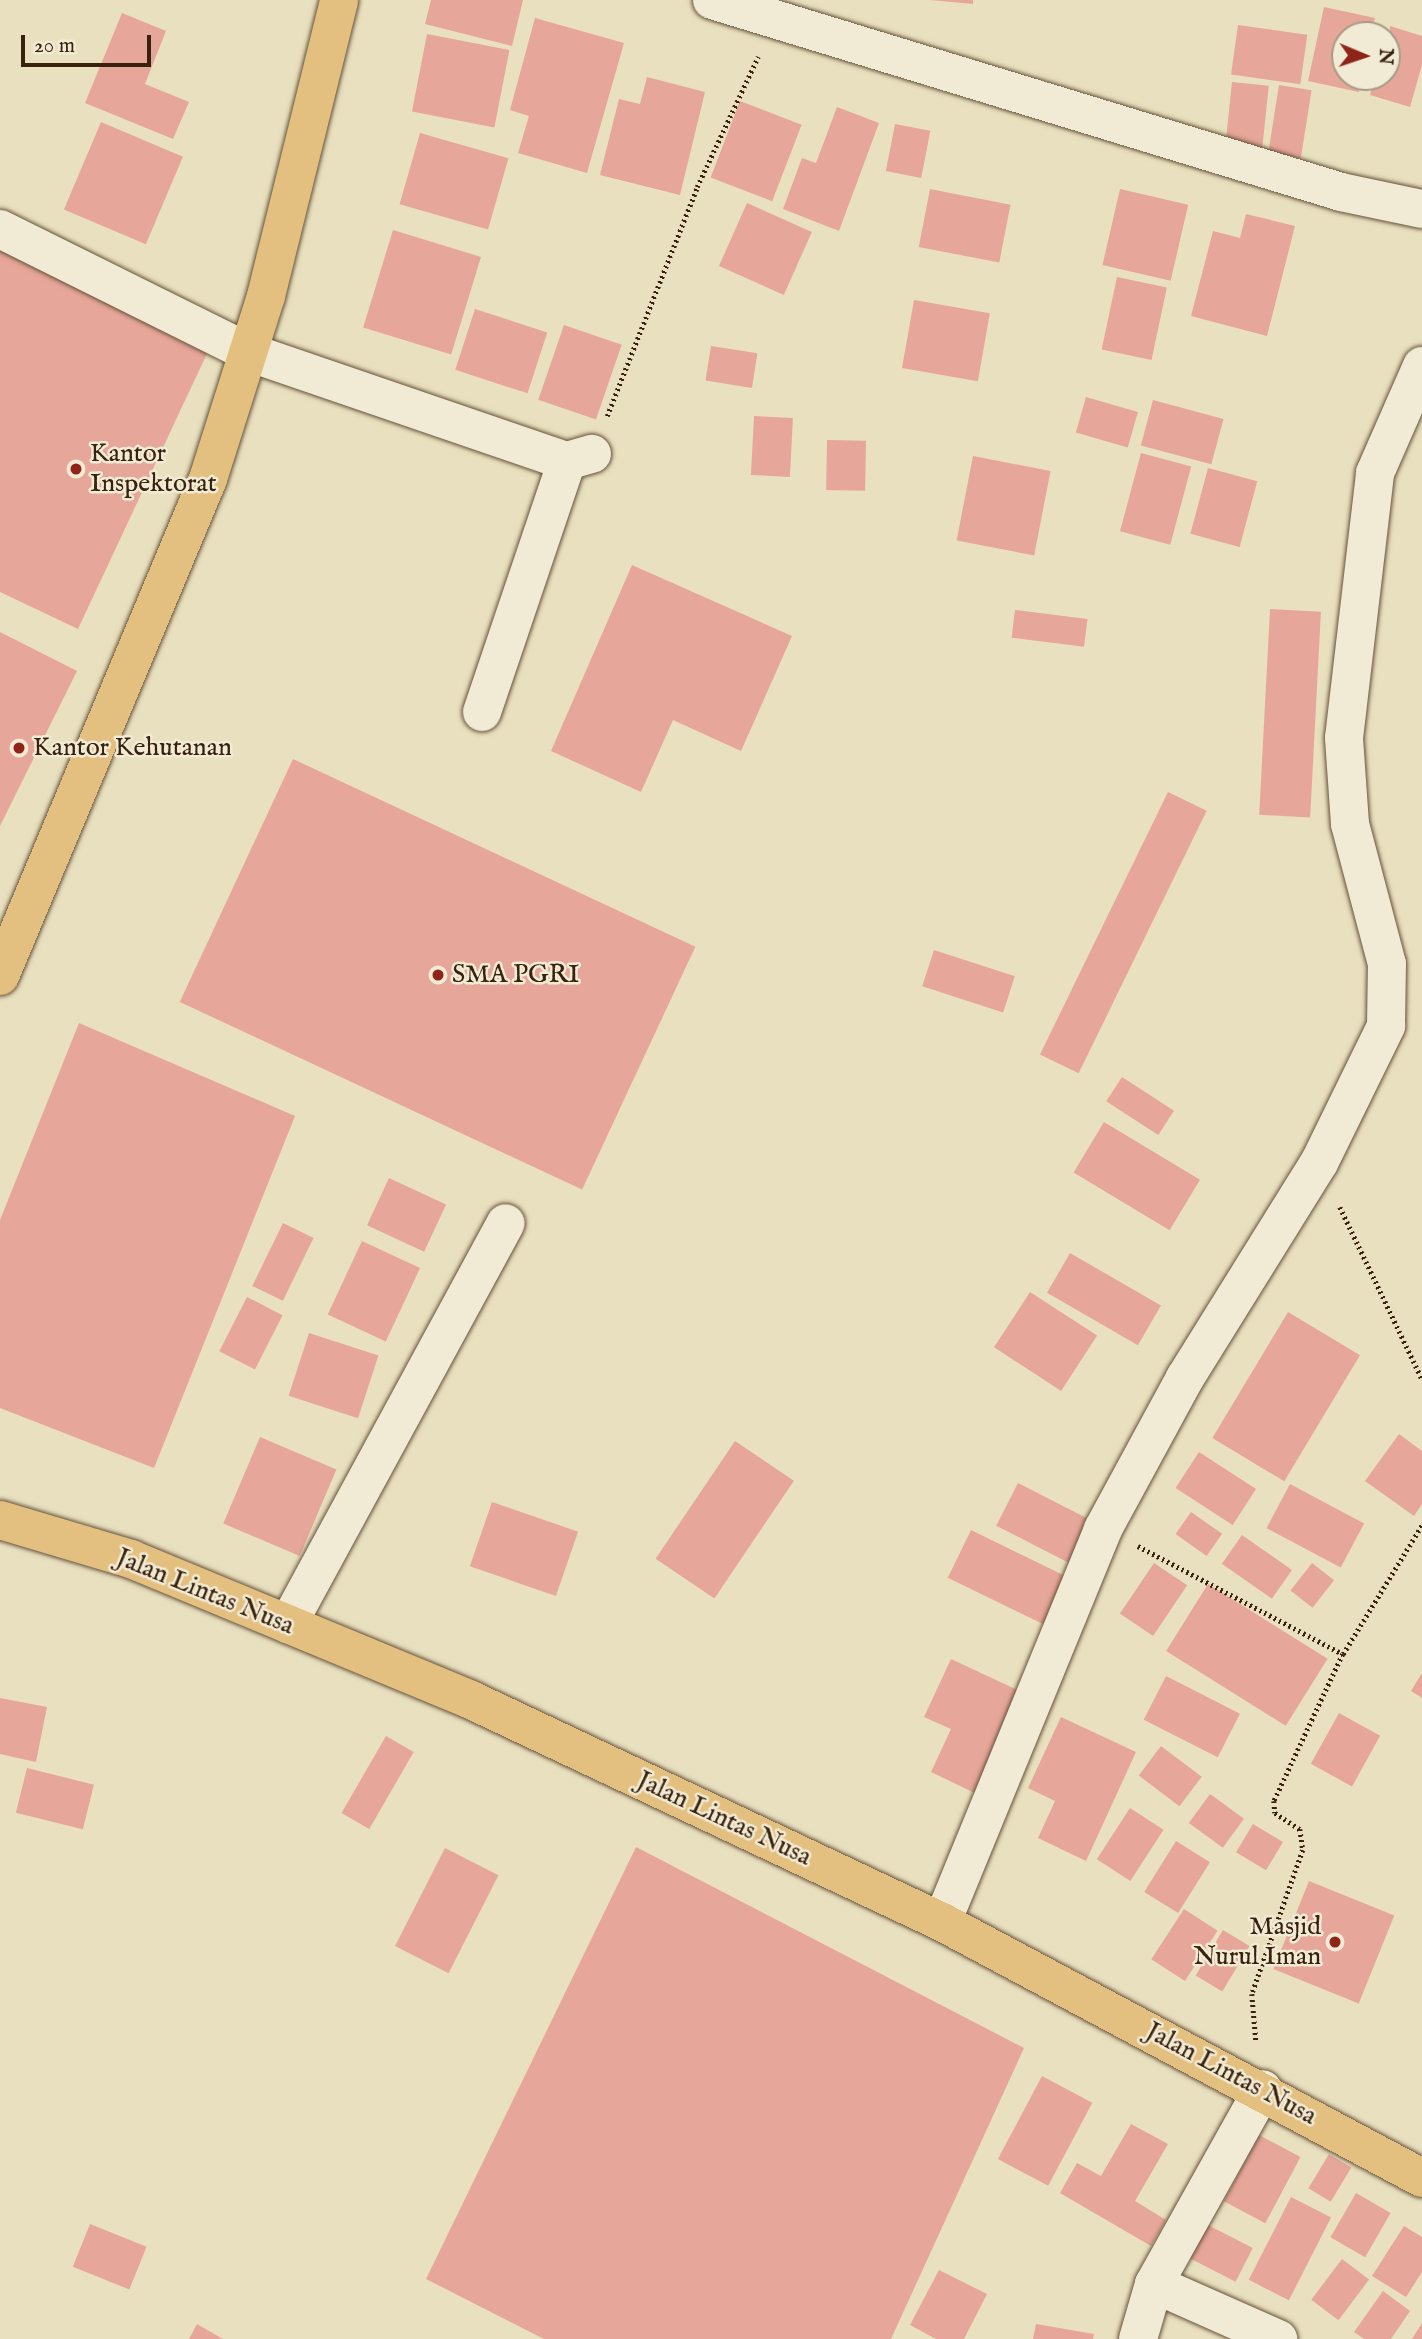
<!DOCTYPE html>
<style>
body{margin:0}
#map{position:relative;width:1422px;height:2339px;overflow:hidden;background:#e9e0bf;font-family:"IM FELL English",serif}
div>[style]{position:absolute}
.building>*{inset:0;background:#e7a69a;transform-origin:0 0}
.path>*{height:4.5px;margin-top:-2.25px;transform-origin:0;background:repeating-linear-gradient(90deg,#39220d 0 2px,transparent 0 5.5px)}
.roads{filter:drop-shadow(0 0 2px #65523a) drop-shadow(0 0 2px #65523a)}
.minor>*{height:38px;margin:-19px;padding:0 19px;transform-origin:19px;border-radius:19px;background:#f1ebd5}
.highway>*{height:38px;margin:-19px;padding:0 19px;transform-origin:19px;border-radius:19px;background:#e4c080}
.dots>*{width:19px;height:19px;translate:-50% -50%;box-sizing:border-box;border:4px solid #f1ebd5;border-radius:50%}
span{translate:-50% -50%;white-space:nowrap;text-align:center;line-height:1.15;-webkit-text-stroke:5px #f1ebd5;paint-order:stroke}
.poi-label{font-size:26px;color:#39220d}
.left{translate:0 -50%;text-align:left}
.right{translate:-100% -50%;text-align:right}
.street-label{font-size:26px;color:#39220d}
.north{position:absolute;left:1331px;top:21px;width:70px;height:70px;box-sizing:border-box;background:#f1ebd5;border:2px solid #a79b85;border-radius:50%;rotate:92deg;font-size:19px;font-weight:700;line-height:28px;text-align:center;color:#39220d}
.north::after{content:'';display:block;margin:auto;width:24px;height:32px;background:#8f2418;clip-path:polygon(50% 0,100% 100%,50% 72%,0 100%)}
.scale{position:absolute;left:21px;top:35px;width:130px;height:32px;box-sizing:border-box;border:4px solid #39220d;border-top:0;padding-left:9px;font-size:21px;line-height:24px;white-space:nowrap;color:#39220d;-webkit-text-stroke:5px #f1ebd5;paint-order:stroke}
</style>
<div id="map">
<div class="building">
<div style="clip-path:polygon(431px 0,523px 0,512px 46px,425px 24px)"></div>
<div style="clip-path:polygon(930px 0,973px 0,973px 4px)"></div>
<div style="clip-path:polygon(1324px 7px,1375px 18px,1371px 35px,1345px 35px,1345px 77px,1362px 77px,1359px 92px,1308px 81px)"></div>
<div style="clip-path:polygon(122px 13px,166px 31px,145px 84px,189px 102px,173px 139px,85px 103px)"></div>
<div style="clip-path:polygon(535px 18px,624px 43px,587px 173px,518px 153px,529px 116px,510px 110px)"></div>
<div style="left:1238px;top:25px;width:70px;height:50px;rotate:8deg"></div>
<div style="clip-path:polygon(1390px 26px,1422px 36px,1422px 65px,1410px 107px,1370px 95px,1375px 77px,1387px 77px)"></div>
<div style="left:427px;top:34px;width:84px;height:79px;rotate:11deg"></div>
<div style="clip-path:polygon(647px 77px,705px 92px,680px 195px,600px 175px,619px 99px,640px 104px)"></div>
<div style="left:1232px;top:82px;width:37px;height:63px;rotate:6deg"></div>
<div style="left:1279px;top:85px;width:33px;height:69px;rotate:9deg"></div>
<div style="left:740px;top:101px;width:66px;height:82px;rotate:21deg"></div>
<div style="clip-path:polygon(837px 107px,879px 123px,839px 231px,783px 209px,802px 158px,816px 163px)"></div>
<div style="left:101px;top:122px;width:89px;height:95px;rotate:23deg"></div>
<div style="left:895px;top:124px;width:36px;height:48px;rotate:11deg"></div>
<div style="left:420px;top:133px;width:92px;height:74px;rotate:16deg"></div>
<div style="left:930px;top:189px;width:82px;height:59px;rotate:11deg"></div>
<div style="left:1120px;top:189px;width:70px;height:78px;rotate:13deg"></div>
<div style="left:747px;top:203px;width:71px;height:69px;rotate:24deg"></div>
<div style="clip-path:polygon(1246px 214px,1295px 226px,1267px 336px,1191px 316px,1213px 231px,1240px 238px)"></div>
<div style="left:393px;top:230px;width:92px;height:102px;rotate:17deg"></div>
<div style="clip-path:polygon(0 245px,211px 345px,78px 629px,0 592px)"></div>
<div style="left:1117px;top:277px;width:51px;height:74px;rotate:12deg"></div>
<div style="left:914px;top:300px;width:77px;height:69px;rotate:10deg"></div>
<div style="left:475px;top:309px;width:76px;height:64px;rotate:18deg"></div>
<div style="left:564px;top:325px;width:61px;height:79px;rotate:19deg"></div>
<div style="left:711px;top:346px;width:47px;height:35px;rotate:9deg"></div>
<div style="left:1086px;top:397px;width:54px;height:37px;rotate:16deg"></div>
<div style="left:1153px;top:400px;width:73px;height:47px;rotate:15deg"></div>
<div style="left:754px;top:416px;width:39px;height:59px;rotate:3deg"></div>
<div style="left:827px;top:440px;width:39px;height:50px;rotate:1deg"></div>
<div style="left:1141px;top:453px;width:52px;height:81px;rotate:15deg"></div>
<div style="left:973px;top:456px;width:79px;height:86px;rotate:11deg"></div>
<div style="left:1208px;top:468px;width:51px;height:68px;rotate:15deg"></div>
<div style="clip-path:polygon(632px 565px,792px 636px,741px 751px,673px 720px,641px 792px,551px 751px)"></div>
<div style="left:1270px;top:609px;width:51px;height:206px;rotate:3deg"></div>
<div style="left:1015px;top:610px;width:73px;height:28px;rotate:7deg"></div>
<div style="clip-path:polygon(0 632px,77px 671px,0 826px)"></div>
<div style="left:293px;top:759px;width:444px;height:268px;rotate:25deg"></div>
<div style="left:1168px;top:792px;width:43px;height:292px;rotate:26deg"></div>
<div style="left:934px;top:950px;width:85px;height:38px;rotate:18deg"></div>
<div style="clip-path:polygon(79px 1023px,295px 1116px,154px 1468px,0 1408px,0 1220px)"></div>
<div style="left:1122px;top:1077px;width:62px;height:29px;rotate:33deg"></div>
<div style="left:1104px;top:1122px;width:112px;height:59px;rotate:31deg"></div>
<div style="left:389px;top:1178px;width:63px;height:52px;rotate:25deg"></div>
<div style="left:283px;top:1223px;width:34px;height:70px;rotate:26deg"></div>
<div style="left:362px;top:1241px;width:64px;height:81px;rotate:25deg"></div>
<div style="left:1070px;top:1253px;width:105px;height:46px;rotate:30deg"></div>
<div style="left:1030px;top:1292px;width:80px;height:66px;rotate:33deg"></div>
<div style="left:247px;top:1297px;width:40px;height:61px;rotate:27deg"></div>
<div style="left:1288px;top:1312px;width:84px;height:147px;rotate:31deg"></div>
<div style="left:309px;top:1333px;width:73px;height:66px;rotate:18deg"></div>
<div style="clip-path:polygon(1399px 1434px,1422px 1451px,1422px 1504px,1414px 1516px,1365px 1481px)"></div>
<div style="left:260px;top:1437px;width:83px;height:94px;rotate:23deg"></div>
<div style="left:735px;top:1441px;width:71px;height:142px;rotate:34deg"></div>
<div style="left:1199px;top:1452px;width:68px;height:43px;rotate:33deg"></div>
<div style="left:1018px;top:1483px;width:84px;height:48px;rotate:27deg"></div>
<div style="left:1290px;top:1484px;width:84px;height:50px;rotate:28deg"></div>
<div style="left:492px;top:1502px;width:91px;height:68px;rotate:19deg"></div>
<div style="left:1191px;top:1512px;width:38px;height:27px;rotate:35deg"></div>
<div style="left:971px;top:1530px;width:110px;height:53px;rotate:26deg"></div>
<div style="left:1242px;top:1535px;width:61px;height:35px;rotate:35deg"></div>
<div style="left:1154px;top:1563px;width:40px;height:61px;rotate:34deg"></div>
<div style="left:1312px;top:1563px;width:28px;height:35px;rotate:38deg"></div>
<div style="left:1208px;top:1584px;width:141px;height:79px;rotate:32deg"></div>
<div style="clip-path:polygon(951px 1659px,1028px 1695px,981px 1796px,931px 1772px,951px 1729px,924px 1717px)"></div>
<div style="clip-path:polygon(1422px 1673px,1422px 1698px,1411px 1691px)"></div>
<div style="left:1166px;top:1676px;width:83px;height:49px;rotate:27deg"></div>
<div style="clip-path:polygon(0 1698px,47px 1707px,36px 1762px,0 1754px)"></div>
<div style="left:1339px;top:1713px;width:47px;height:58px;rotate:29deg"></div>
<div style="clip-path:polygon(1061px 1717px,1136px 1752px,1086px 1861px,1038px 1838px,1055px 1801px,1028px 1788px)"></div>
<div style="left:386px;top:1736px;width:32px;height:89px;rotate:30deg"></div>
<div style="left:1161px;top:1746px;width:51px;height:37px;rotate:37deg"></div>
<div style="left:27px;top:1768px;width:69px;height:46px;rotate:14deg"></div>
<div style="left:1210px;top:1794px;width:42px;height:36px;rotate:36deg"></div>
<div style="left:1130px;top:1808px;width:40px;height:61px;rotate:33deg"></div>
<div style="left:1253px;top:1824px;width:35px;height:33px;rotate:31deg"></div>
<div style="left:1176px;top:1841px;width:40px;height:60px;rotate:32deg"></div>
<div style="clip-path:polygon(636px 1847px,1024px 2048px,891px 2339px,544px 2339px,426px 2279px)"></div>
<div style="left:445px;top:1848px;width:60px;height:110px;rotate:27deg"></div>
<div style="left:1309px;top:1881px;width:92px;height:95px;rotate:22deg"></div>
<div style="left:1184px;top:1909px;width:40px;height:60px;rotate:33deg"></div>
<div style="left:1223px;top:1930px;width:31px;height:53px;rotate:31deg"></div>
<div style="left:1042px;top:2076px;width:57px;height:94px;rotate:28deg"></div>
<div style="clip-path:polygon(1131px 2124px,1168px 2144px,1135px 2201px,1166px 2220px,1151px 2246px,1060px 2193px,1077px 2163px,1101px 2176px)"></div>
<div style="left:1259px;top:2135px;width:47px;height:75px;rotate:28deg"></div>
<div style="left:1329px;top:2154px;width:26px;height:40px;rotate:31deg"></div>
<div style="left:1356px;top:2193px;width:40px;height:51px;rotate:30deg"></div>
<div style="left:1291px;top:2197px;width:45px;height:93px;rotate:27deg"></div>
<div style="left:1202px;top:2222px;width:57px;height:38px;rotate:27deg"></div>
<div style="left:90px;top:2224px;width:61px;height:46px;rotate:22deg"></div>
<div style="clip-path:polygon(1404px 2226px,1422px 2237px,1422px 2272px,1406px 2297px,1372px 2276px)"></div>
<div style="left:1342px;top:2259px;width:34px;height:51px;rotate:37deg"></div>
<div style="clip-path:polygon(939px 2270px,987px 2294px,964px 2339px,936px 2339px,910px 2325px)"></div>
<div style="clip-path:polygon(1383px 2291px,1410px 2311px,1391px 2339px,1364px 2339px,1354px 2332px)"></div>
<div style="clip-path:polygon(1422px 2323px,1422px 2339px,1412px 2339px)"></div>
<div style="clip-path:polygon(197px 2324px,223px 2339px,189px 2339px)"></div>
<div style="clip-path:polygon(1036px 2324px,1094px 2334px,1093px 2339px,1033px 2339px)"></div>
</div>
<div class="path">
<div style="left:607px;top:416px;width:246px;rotate:-68.5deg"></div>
<div style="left:697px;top:187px;width:144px;rotate:-64.9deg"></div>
<div style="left:1340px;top:1207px;width:191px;rotate:64.5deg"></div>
<div style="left:1138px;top:1546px;width:232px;rotate:27.8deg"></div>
<div style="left:1343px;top:1654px;width:162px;rotate:115.1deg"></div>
<div style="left:1274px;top:1801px;width:12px;rotate:85deg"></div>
<div style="left:1275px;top:1813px;width:30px;rotate:33deg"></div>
<div style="left:1300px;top:1829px;width:21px;rotate:82deg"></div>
<div style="left:1303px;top:1850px;width:153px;rotate:109.5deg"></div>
<div style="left:1252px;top:1994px;width:47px;rotate:85.1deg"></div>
<div style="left:1343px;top:1654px;width:151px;rotate:-58.5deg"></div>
</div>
<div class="roads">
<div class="minor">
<div style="left:712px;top:0;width:658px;rotate:16.97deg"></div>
<div style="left:1341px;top:192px;width:83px;rotate:11.9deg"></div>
<div style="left:0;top:229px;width:277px;rotate:26.4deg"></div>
<div style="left:248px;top:352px;width:337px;rotate:18.9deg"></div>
<div style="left:567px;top:461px;width:26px;rotate:-16deg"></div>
<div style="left:482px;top:712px;width:265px;rotate:-71.3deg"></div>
<div style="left:288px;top:1624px;width:456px;rotate:-61.5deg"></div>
<div style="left:942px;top:1922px;width:425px;rotate:-67.7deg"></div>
<div style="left:1103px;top:1529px;width:172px;rotate:-61.5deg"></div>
<div style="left:1185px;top:1378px;width:253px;rotate:-58.1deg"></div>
<div style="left:1319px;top:1163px;width:153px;rotate:-63.9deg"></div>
<div style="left:1386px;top:1026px;width:62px;rotate:-89.1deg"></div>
<div style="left:1387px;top:964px;width:145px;rotate:-104.8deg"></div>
<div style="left:1350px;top:824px;width:86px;rotate:-94deg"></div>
<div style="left:1344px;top:738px;width:267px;rotate:-83.3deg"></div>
<div style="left:1375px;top:473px;width:117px;rotate:-66.3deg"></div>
<div style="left:1154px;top:2284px;width:136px;rotate:23.9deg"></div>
<div style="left:1138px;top:2339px;width:57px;rotate:-73.8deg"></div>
<div style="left:1154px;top:2284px;width:223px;rotate:-60.8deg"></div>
</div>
<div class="highway">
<div style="left:0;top:976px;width:539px;rotate:-67.29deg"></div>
<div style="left:208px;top:479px;width:192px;rotate:-72.4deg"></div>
<div style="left:266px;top:296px;width:305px;rotate:-76.1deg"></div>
<div style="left:0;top:1520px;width:137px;rotate:16.6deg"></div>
<div style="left:131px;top:1559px;width:368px;rotate:22.5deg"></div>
<div style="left:471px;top:1700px;width:521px;rotate:25.24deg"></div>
<div style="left:942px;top:1922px;width:544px;rotate:28.07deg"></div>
</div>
</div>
<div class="dots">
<div style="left:76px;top:469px;background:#8f2418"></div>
<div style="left:19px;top:748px;background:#8f2418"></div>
<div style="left:438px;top:975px;background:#8f2418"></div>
<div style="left:1335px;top:1942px;background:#8f2418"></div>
</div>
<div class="poi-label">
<span class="left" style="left:90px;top:469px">Kantor<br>Inspektorat</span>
<span class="left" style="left:33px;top:748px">Kantor Kehutanan</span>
<span class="left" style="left:452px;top:975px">SMA PGRI</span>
<span class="right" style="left:1321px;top:1942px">Masjid<br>Nurul Iman</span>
</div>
<div class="street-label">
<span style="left:205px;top:1592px;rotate:22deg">Jalan Lintas Nusa</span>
<span style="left:724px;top:1819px;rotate:25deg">Jalan Lintas Nusa</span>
<span style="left:1231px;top:2074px;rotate:28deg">Jalan Lintas Nusa</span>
</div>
<div class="north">N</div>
<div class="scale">20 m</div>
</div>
